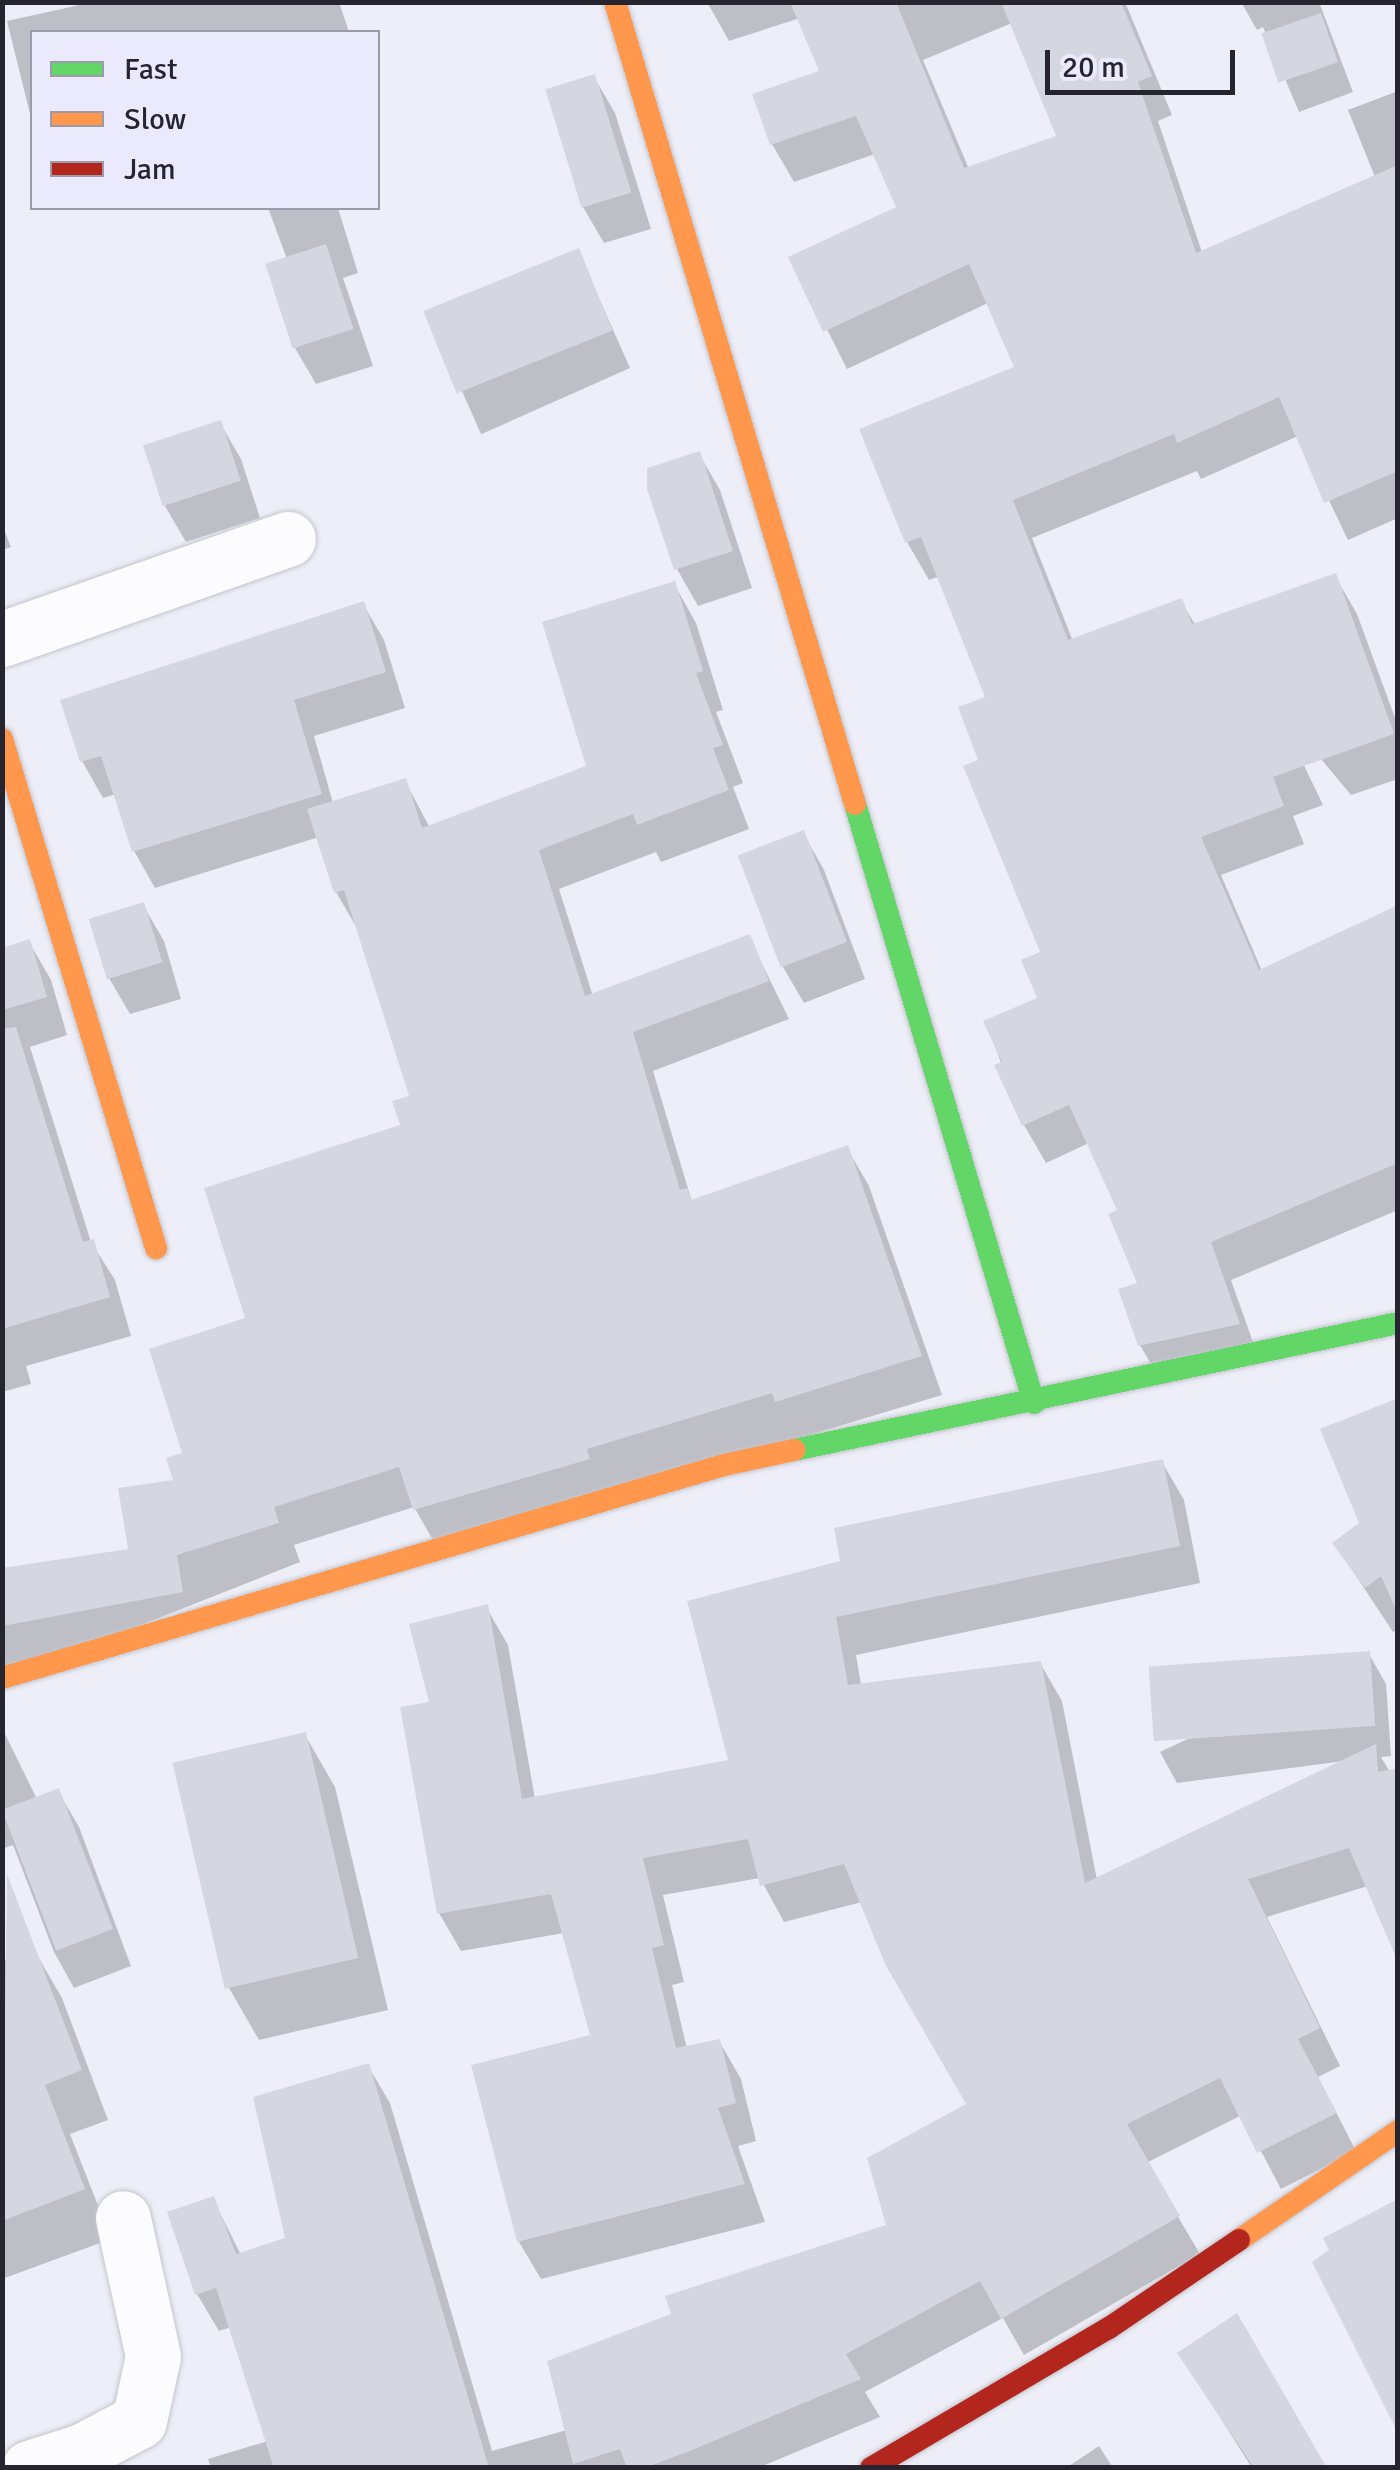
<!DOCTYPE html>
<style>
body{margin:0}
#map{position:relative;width:1400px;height:2470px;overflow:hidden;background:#eeeef8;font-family:Signika,sans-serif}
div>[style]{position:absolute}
.shadow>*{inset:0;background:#0003;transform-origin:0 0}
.building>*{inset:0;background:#d5d7e0;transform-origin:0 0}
.roads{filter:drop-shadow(0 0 2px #c4c4cd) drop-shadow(0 0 2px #c4c4cd)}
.street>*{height:55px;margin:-27.5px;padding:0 27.5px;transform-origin:27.5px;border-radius:27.5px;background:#fcfcfe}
.fast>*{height:22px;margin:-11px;padding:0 11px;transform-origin:11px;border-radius:11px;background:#63d668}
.slow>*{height:22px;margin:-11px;padding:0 11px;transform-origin:11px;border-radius:11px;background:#ff974d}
.jam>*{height:22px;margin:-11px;padding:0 11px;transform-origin:11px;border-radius:11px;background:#b3261e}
span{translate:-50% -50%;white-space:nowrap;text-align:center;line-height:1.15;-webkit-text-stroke:9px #ebeafc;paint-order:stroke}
.frame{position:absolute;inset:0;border:5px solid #25242f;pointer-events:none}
.legend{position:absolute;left:30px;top:30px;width:350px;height:180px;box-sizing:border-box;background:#ebeafc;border:2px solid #9c9baa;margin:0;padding:12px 18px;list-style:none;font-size:30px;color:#25242f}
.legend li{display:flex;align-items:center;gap:20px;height:50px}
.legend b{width:50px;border:2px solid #9c9baa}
.scale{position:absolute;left:1045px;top:50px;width:190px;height:45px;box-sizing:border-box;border:5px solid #25242f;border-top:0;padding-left:12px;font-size:30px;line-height:35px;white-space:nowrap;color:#25242f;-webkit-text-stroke:8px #ebeafc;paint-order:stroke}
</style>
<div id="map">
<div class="shadow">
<div style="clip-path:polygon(93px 2px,339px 2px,349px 32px,32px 32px,32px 122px,7px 21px)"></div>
<div style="clip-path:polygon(evenodd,707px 2px,1125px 2px,1172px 115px,1158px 121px,1202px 252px,1375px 177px,1348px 110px,1398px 91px,1398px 518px,1348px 540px,1298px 436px,1201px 479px,1197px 471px,1032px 538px,1073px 641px,1181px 601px,1196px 626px,1335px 576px,1357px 614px,1398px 726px,1398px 779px,1351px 795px,1311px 747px,1299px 755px,1323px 805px,1293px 816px,1304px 844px,1221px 875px,1262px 971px,1398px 959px,1398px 1210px,1231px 1280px,1260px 1362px,1162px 1383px,1140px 1345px,1140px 1284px,1121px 1211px,1089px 1143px,1046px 1163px,1024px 1125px,986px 1022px,1041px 999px,1044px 953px,981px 761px,988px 699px,940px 576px,929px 580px,907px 542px,1017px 368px,988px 303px,847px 369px,791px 258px,899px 208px,875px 154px,794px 182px,772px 144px,822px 73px,800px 18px,729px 41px,707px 2px,1012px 23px,1059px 138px,969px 169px,923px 60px,1012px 23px)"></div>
<div style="clip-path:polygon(1241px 2px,1319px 2px,1353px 92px,1299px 112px,1263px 27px,1257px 30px)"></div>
<div style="clip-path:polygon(594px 77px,615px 113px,651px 229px,604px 243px,583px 207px)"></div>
<div style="clip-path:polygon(268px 208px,338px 208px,358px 273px,343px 278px,373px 366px,316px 384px,295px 348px,287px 259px)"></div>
<div style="left:578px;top:251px;width:128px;height:163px;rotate:66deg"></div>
<div style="clip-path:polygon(220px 423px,241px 459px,260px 518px,186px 542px,165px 506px)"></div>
<div style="clip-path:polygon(699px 454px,720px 490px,752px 588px,698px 606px,677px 569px,650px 489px)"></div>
<div style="clip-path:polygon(2px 524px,11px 547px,2px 550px)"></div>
<div style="clip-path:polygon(674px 584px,696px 623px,723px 710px,716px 712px,743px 783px,733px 787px,749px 829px,661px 862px,656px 852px,559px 889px,593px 996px,749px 937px,789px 1019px,653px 1071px,692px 1202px,847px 1148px,869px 1186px,942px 1395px,437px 1547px,414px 1507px,294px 1545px,300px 1562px,2px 1680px,2px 1571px,131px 1551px,176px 1482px,248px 1319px,403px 1127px,412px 1097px,358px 930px,336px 892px,319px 837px,155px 888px,134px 851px,116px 794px,103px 798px,82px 761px,63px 702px,363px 604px,384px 640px,405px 708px,314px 736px,333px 803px,405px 781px,430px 828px,589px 768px)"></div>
<div style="clip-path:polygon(803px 833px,824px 870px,865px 979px,804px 1003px,783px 967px,741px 857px)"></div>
<div style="clip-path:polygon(143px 905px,164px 941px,181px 999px,130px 1014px,109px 978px)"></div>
<div style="clip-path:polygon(29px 942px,51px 980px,67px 1035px,30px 1047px,91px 1242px,115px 1280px,131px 1336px,26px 1366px,31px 1384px,2px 1392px,2px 950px)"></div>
<div style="clip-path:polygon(1398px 1400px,1398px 1629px,1393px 1632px,1335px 1544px,1362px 1524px)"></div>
<div style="clip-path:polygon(1162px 1462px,1184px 1500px,1200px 1583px,856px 1655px,861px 1685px,1040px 1663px,1062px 1701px,1097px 1880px,1344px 1761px,1177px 1783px,1160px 1752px,1369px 1654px,1386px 1684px,1391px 1756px,1381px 1757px,1390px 1772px,1368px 1886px,1267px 1917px,1340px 2066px,1318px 2077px,1356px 2151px,1281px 2189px,1242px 2115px,1146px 2163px,1200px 2254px,1024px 2355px,1003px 2318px,865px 2392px,880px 2417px,758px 2468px,211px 2468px,208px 2459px,268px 2441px,231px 2327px,219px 2331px,197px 2294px,213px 2199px,241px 2255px,288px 2240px,368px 2066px,390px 2103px,492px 2451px,567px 2430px,889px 2226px,969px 2105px,862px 1902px,784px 1922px,760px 1878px,663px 1895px,684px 1982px,672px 1985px,687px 2049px,719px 2041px,741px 2079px,756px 2141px,738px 2146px,765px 2222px,541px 2279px,519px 2242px,474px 2067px,593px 2036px,564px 1933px,461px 1951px,439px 1913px,432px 1704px,486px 1607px,508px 1645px,535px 1799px,731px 1762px,843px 1563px)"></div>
<div style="clip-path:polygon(3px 1730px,37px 1799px,58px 1791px,79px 1827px,131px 1966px,74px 1988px,54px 1952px,13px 1845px,2px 1849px)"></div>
<div style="clip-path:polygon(305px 1735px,335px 1787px,388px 2010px,259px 2040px,229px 1988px)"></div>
<div style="clip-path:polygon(34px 1950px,62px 1998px,108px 2120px,70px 2134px,111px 2239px,2px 2279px,2px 1962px)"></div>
<div style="clip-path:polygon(1180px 2354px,1324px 2468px,1252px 2468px)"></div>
<div style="clip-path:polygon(1099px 2446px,1113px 2468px,1066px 2468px)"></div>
</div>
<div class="building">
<div style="clip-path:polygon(790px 2px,896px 2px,964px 168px,1056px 136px,1001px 2px,1121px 2px,1152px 76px,1138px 82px,1196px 253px,1398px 165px,1398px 471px,1324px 503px,1279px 397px,1177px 443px,1174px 434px,1013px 500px,1068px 640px,1182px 598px,1192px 624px,1336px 573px,1394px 734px,1273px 777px,1284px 806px,1201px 837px,1259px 970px,1398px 905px,1398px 1163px,1211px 1242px,1240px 1324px,1138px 1346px,1118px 1289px,1137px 1283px,1108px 1214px,1117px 1210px,1069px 1105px,1022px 1126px,994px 1065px,1002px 1062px,983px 1021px,1037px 998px,1021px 960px,1040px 952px,963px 766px,978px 760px,958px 707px,985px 697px,921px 537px,905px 543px,859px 429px,1014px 367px,969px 264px,823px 332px,788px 257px,896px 207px,856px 116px,770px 145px,752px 94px,819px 71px)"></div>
<div style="left:1321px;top:13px;width:52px;height:63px;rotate:71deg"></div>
<div style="left:595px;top:74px;width:124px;height:52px;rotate:73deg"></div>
<div style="left:326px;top:244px;width:89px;height:64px;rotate:72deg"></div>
<div style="left:579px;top:248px;width:89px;height:168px;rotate:68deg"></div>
<div style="left:221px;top:420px;width:64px;height:82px;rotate:72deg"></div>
<div style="clip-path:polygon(700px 451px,733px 551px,674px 570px,647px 489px,647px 468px)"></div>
<div style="clip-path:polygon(675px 581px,703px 671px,696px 673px,723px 745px,713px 748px,729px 790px,637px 825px,633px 814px,539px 850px,585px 996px,750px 934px,769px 981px,633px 1032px,680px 1190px,687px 1188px,691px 1200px,848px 1145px,922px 1356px,775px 1402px,772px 1393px,587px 1449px,590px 1459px,413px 1510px,399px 1467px,274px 1507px,279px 1523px,177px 1555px,183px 1592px,2px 1626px,2px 1568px,128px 1549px,118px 1488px,173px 1480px,166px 1458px,182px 1453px,149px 1349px,245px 1318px,204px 1188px,400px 1125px,392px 1101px,409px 1096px,344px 890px,334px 893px,307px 809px,406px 778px,422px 828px,586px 766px,542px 622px)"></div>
<div style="clip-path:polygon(364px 601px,386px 672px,294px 700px,322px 794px,132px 852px,101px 756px,80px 762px,60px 700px)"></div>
<div style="left:804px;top:830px;width:120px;height:71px;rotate:69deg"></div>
<div style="left:144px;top:902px;width:63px;height:58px;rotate:73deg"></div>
<div style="clip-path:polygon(30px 939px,47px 997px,2px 1010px,2px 948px)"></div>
<div style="clip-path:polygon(16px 1027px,83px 1242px,94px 1239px,110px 1297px,2px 1329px,2px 1029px)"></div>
<div style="clip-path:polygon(1398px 1398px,1398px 1612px,1397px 1612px,1381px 1576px,1365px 1588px,1332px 1543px,1359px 1523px,1320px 1429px)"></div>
<div style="clip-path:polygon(1163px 1459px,1180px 1546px,836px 1617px,848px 1685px,1041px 1661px,1085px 1883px,1376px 1744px,1378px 1772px,1398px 1768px,1398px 1962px,1349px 1848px,1248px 1879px,1320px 2028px,1298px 2039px,1337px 2113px,1257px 2153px,1220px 2078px,1127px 2124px,1180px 2216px,1001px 2319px,980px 2281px,846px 2354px,861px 2379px,692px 2450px,645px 2468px,627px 2468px,620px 2449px,573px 2464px,547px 2361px,671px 2314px,665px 2296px,886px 2225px,867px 2158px,966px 2104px,885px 1964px,844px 1864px,760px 1886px,748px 1839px,643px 1858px,664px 1945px,652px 1948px,676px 2048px,720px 2039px,736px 2103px,718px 2108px,745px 2184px,517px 2242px,471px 2065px,590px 2035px,551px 1894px,437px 1914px,400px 1707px,429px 1702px,409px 1624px,488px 1604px,522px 1799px,728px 1760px,687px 1601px,840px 1561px,834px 1528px)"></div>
<div style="left:1370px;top:1651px;width:75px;height:222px;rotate:86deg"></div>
<div style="left:306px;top:1732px;width:232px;height:137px;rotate:77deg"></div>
<div style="left:59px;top:1788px;width:151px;height:61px;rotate:69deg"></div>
<div style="clip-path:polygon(7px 1874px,82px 2070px,45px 2085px,85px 2189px,2px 2221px)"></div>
<div style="clip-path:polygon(369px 2063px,489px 2468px,274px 2468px,216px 2288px,195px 2295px,167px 2212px,214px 2196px,236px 2254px,285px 2238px,253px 2097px)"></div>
<div style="clip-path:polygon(1398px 2199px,1398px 2433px,1312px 2262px,1329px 2250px,1323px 2238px)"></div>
<div style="clip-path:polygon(1237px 2313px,1327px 2468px,1254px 2468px,1177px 2353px)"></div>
</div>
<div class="roads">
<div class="street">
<div style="left:2px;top:639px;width:303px;rotate:-19.3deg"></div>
<div style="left:29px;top:2468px;width:56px;rotate:-17.8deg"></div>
<div style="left:82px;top:2451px;width:64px;rotate:-27.8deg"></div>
<div style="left:139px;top:2421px;width:66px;rotate:-77.8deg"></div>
<div style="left:153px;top:2356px;width:141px;rotate:-102.3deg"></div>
</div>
<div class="fast">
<div style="left:855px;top:804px;width:625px;rotate:73.36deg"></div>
<div style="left:794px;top:1450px;width:617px;rotate:-11.87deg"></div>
</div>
<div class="slow">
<div style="left:615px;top:2px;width:837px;rotate:73.34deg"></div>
<div style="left:2px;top:739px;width:532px;rotate:73.17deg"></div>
<div style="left:2px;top:1678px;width:753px;rotate:-16.44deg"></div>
<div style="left:724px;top:1465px;width:72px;rotate:-12.1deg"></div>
<div style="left:1239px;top:2240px;width:193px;rotate:-34.4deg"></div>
</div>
<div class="jam">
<div style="left:871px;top:2468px;width:276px;rotate:-30.5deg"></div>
<div style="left:1109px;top:2328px;width:157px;rotate:-34.1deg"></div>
</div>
</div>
<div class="frame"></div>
<ul class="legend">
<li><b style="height:12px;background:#63d668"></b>Fast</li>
<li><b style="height:12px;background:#ff974d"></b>Slow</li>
<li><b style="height:12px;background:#b3261e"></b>Jam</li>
</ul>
<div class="scale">20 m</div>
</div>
